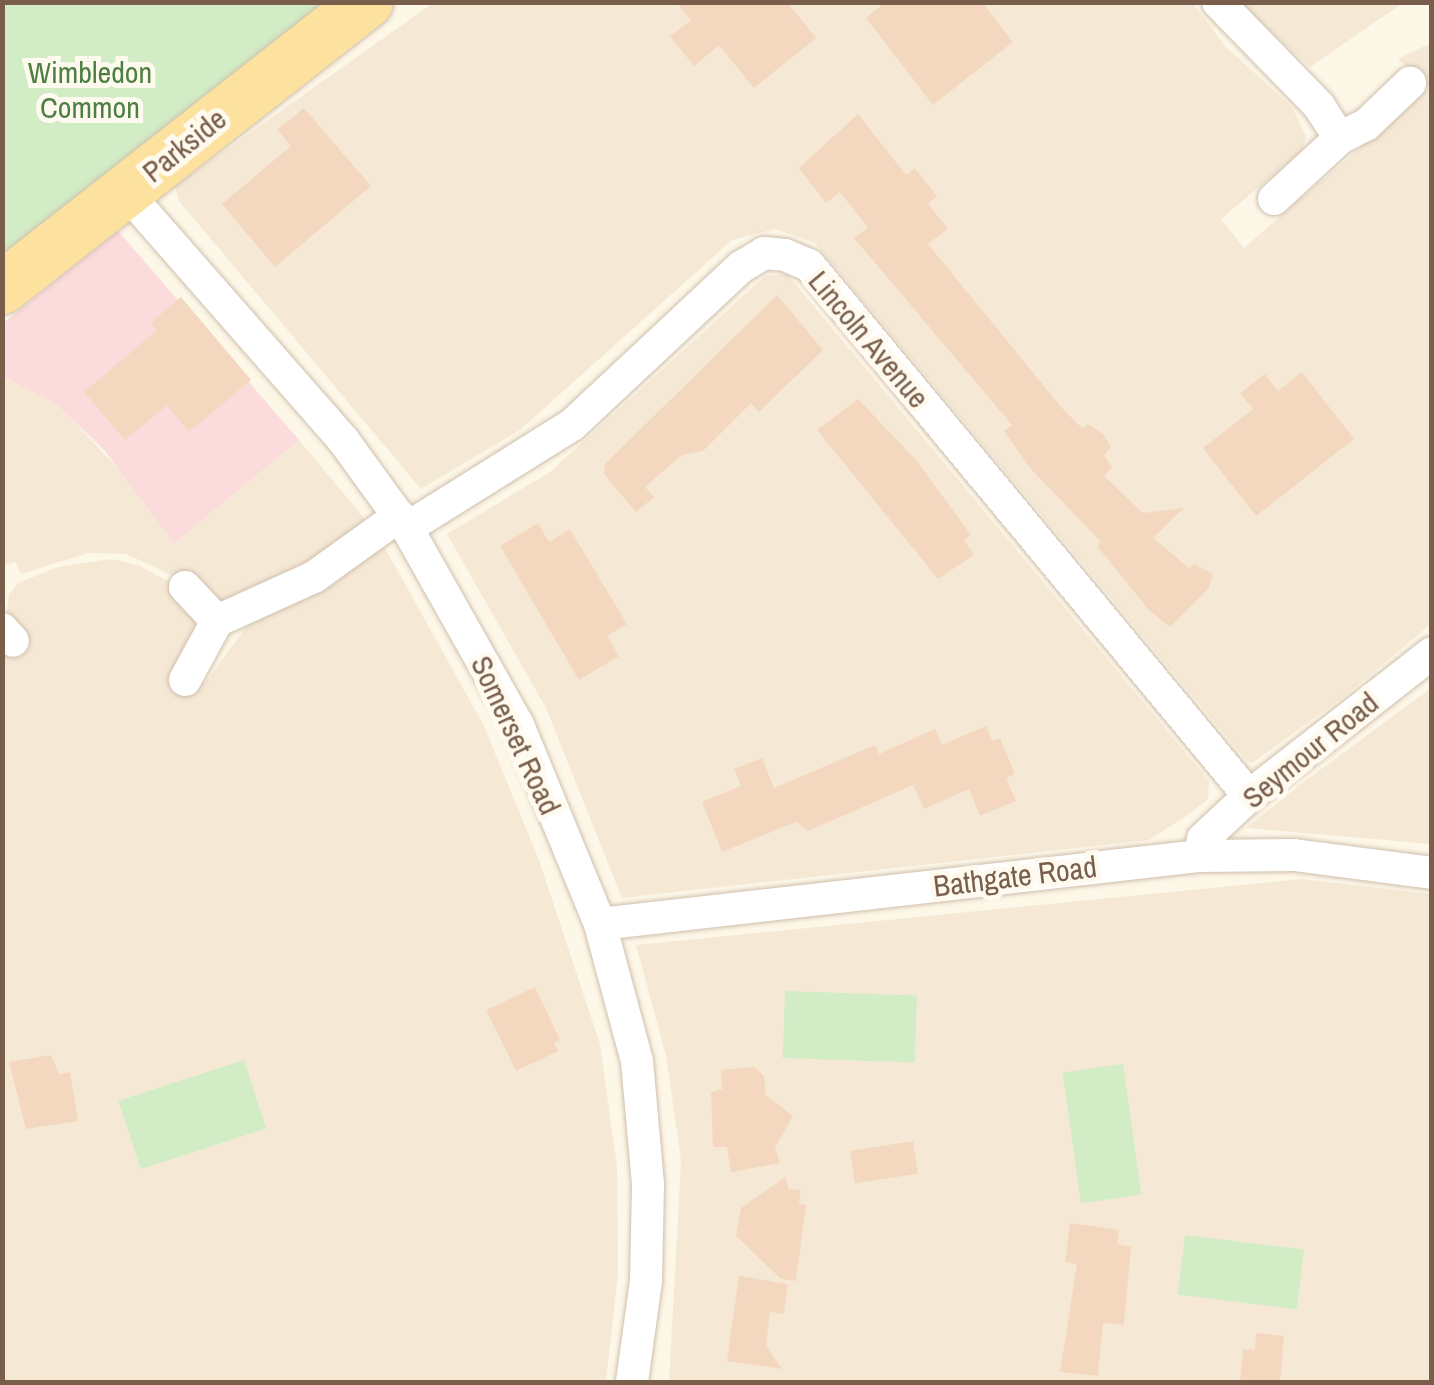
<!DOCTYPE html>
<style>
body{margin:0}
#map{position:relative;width:1434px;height:1385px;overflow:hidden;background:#fdf7e8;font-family:"Archivo Narrow",sans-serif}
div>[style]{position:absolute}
.residential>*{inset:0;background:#f5e9d6}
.medical>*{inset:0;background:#fbdbdc}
.green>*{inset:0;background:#d2ecc5;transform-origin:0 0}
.building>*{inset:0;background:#f3d8bf;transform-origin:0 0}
.roads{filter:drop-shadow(0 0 2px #d0bfad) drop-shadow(0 0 2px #d0bfad)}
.minor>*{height:32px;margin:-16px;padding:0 16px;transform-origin:16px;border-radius:16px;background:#fff}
.primary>*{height:52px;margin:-26px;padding:0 26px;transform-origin:26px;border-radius:26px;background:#fde29f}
span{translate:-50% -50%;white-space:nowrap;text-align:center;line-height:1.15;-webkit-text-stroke:10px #fffaef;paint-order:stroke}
.park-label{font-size:30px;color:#4e7f42}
.street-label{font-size:30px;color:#795f4b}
.frame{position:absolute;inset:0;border:5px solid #795f4b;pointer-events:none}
</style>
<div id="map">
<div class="residential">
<div style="clip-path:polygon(433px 3px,1193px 3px,1225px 46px,1292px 107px,1306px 136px,1303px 150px,1221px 219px,1244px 248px,1429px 88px,1398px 59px,1431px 43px,1431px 624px,1346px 695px,1252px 763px,1246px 760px,815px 243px,775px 229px,732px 240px,520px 430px,421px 489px,179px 201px,175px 186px)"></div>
<div style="clip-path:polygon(1239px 3px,1403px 3px,1310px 67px)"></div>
<div style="clip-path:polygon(787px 274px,1209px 781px,1208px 799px,1188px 815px,1149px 840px,622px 898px,546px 708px,447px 534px,550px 472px,765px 276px)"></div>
<div style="clip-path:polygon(2px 377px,55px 402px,131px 482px,245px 482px,299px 440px,369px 524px,341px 551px,223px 601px,203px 589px,191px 570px,180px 579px,126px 554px,88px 553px,21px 574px,15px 562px,3px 566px)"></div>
<div style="clip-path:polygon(385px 548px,484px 726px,539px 860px,600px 1044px,617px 1166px,618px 1272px,606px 1382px,3px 1382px,2px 646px,9px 594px,18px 583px,58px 567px,111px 559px,138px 565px,179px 587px,201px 632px,194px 682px,204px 684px,256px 614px)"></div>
<div style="clip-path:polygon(1431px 688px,1431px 844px,1246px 828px,1305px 781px)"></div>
<div style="clip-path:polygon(1301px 879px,1431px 894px,1431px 1382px,669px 1382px,681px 1161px,666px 1056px,636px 945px)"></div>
</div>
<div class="medical">
<div style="clip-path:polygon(118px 231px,299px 440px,174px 543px,105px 451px,55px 403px,3px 377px,2px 324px)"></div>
</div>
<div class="green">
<div style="clip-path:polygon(3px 2px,340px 3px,3px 265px)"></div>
<div style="left:785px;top:991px;width:132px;height:67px;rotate:2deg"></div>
<div style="left:244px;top:1060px;width:72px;height:132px;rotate:72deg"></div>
<div style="left:1123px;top:1064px;width:132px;height:61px;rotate:82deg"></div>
<div style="left:1185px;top:1235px;width:120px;height:60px;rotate:7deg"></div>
</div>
<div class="building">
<div style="clip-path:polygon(676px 2px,787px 2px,816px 38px,754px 88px,719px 45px,694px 66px,670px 36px,691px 20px)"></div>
<div style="clip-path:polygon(886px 2px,982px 2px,1013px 42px,933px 105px,866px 18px)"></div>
<div style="clip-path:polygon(304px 108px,371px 186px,275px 267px,222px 204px,291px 146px,277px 130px)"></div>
<div style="clip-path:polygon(858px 114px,906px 175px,915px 168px,937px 196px,928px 204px,948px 229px,928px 244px,1061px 407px,1083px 429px,1088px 424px,1104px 435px,1111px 447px,1104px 455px,1112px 467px,1104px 476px,1143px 513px,1184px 508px,1153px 538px,1190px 569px,1194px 564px,1213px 574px,1209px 588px,1170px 627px,1148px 609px,1097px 546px,1101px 542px,1031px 469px,1004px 431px,1012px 425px,854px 238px,868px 228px,840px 192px,826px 203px,799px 168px)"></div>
<div style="clip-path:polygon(777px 295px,823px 350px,759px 412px,751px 403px,703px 451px,682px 455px,645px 487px,654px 497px,636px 512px,604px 474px,605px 464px)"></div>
<div style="clip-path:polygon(181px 297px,251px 380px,189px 432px,167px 405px,125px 440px,84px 392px,157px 330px,150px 323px)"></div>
<div style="clip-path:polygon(1302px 372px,1354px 439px,1256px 516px,1203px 448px,1253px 409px,1240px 393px,1265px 374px,1278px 391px)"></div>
<div style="clip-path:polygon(858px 399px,916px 460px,971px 535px,964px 540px,974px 555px,938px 579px,817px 430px)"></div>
<div style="clip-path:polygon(538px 523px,549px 542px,570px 529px,627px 624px,607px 636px,619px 656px,579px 680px,500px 546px)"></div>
<div style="clip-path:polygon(986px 726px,992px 741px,1000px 738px,1015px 774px,1006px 778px,1016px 801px,980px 816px,969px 789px,924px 809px,913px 785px,808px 831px,796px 822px,722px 852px,702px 802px,741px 786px,734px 769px,762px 758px,774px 788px,875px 745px,879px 754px,935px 729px,942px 745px)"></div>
<div style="clip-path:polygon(535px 987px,560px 1040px,554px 1043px,558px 1051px,516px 1071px,486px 1010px)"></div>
<div style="clip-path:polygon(51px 1055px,59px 1074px,70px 1072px,78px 1121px,26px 1129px,9px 1062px)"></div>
<div style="clip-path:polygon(754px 1067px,764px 1076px,766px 1095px,793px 1116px,775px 1148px,780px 1163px,731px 1172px,727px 1147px,713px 1147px,711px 1092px,722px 1089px,721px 1070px)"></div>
<div style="left:913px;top:1141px;width:33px;height:64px;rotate:81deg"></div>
<div style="clip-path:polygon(785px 1177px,789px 1189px,801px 1190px,799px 1204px,806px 1205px,796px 1281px,781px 1279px,736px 1236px,741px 1208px)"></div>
<div style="clip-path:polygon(1070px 1223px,1119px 1230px,1117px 1244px,1131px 1247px,1124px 1325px,1103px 1323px,1098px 1376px,1060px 1372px,1077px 1264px,1065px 1262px)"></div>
<div style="clip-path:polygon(739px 1276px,788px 1284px,784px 1314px,770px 1312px,766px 1346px,782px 1369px,727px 1361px)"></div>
<div style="clip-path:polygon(1256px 1333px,1284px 1336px,1280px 1382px,1240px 1382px,1243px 1349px,1255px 1350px)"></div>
</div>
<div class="roads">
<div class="minor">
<div style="left:1218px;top:2px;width:145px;rotate:45.8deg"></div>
<div style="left:1319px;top:106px;width:38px;rotate:57deg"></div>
<div style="left:1340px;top:138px;width:29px;rotate:-27deg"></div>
<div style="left:1366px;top:125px;width:61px;rotate:-43.7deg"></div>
<div style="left:126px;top:192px;width:331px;rotate:48.8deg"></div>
<div style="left:344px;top:441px;width:107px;rotate:54.1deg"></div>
<div style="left:407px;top:528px;width:226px;rotate:60.6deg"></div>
<div style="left:518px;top:725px;width:215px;rotate:67.6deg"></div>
<div style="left:600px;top:924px;width:142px;rotate:74.9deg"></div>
<div style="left:637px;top:1061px;width:124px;rotate:84.9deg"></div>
<div style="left:648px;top:1185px;width:96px;rotate:91.2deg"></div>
<div style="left:646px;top:1281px;width:102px;rotate:97.9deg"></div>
<div style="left:1274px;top:199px;width:90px;rotate:-42.7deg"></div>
<div style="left:407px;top:528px;width:195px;rotate:-32deg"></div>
<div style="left:572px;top:425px;width:231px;rotate:-43.1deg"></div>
<div style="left:741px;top:267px;width:27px;rotate:-31deg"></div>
<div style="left:764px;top:253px;width:21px;rotate:5deg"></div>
<div style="left:785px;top:255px;width:26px;rotate:23deg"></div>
<div style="left:809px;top:265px;width:690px;rotate:50.35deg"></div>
<div style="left:185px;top:587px;width:47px;rotate:46.7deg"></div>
<div style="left:217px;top:621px;width:107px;rotate:-24.4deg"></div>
<div style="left:314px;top:577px;width:105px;rotate:-35.7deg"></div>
<div style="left:2px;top:629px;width:16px;rotate:47deg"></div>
<div style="left:185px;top:680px;width:67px;rotate:-61.5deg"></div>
<div style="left:1200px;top:856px;width:17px;rotate:-80deg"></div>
<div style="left:1203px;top:839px;width:63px;rotate:-43.1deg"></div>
<div style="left:1249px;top:796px;width:232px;rotate:-38deg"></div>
<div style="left:600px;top:924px;width:604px;rotate:-6.47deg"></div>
<div style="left:1200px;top:856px;width:94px;rotate:-0.6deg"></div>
<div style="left:1294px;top:855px;width:139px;rotate:7.4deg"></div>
</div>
<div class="primary">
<div style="left:2px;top:288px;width:464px;rotate:-38.1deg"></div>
</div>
</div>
<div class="park-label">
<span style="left:90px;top:89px">Wimbledon<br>Common</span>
</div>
<div class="street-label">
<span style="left:184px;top:145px;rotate:-39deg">Parkside</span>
<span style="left:869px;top:339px;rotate:50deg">Lincoln Avenue</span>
<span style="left:516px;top:735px;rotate:65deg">Somerset Road</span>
<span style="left:1310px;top:750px;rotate:-39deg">Seymour Road</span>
<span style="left:1015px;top:876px;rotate:-7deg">Bathgate Road</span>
</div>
<div class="frame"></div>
</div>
